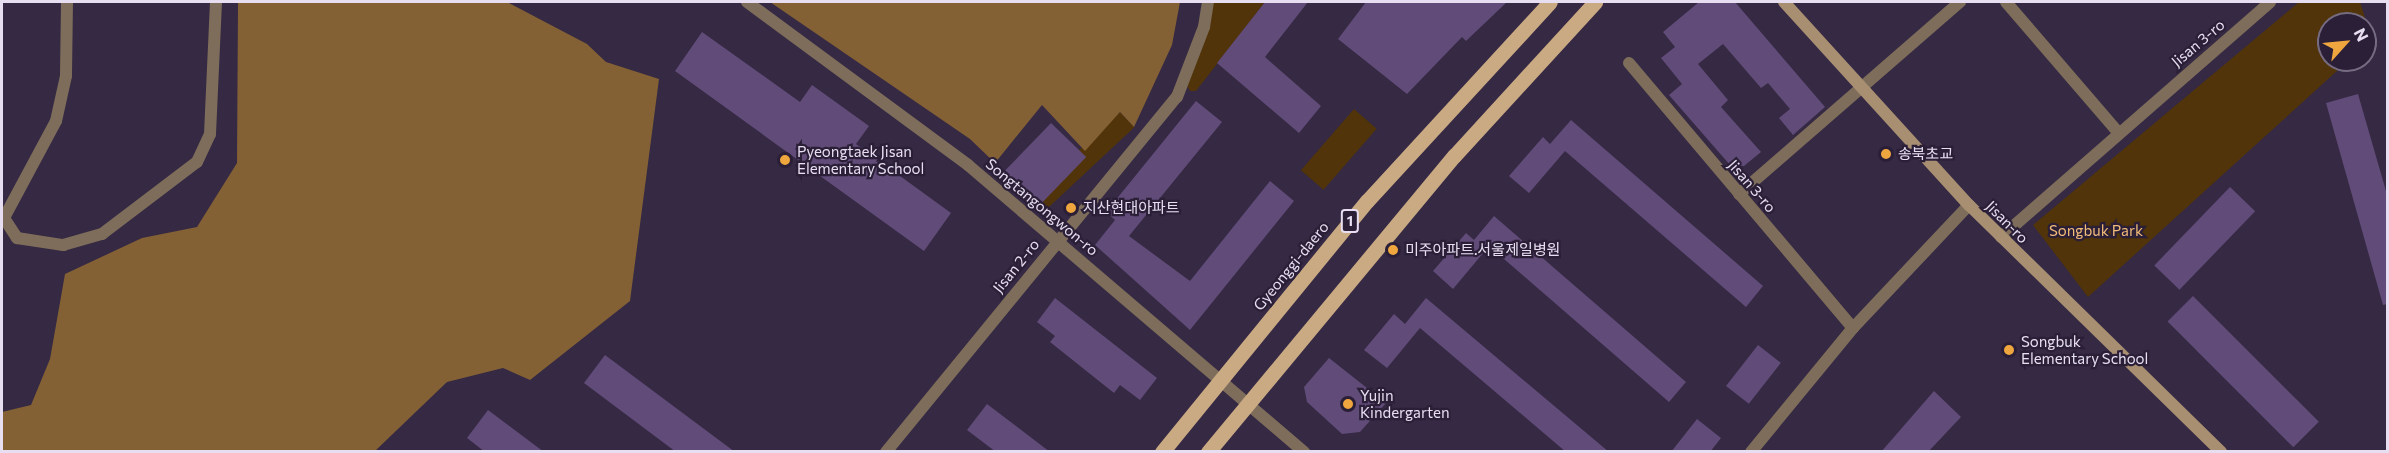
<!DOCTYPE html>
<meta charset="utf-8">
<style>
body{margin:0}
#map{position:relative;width:2389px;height:453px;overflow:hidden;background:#352943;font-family:Commissioner,"Noto Sans KR",sans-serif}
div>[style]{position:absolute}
.green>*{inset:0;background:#513409;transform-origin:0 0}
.forest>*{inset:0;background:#836135}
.building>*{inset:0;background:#614b78;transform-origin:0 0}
.street>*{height:12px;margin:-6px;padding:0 6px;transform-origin:6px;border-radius:6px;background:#7d6d5a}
.secondary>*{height:12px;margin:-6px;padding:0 6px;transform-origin:6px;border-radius:6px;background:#a88f72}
.primary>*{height:15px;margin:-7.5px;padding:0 7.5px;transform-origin:7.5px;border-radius:7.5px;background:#caaa83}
.dots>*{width:16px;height:16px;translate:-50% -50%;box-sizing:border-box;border:3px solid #2b1f38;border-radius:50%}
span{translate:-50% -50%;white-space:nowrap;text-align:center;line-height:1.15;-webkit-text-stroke:4.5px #2b1f38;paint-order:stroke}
.shield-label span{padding:2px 4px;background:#2b1f38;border:2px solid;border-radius:4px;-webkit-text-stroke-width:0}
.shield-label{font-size:14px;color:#e7dff1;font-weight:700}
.street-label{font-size:15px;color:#e7dff1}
.poi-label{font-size:15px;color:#e7dff1}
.left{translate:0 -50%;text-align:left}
.park-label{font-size:15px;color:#f3bc79}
.frame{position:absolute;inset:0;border:3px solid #e7dff1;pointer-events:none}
.north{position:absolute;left:2317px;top:12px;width:60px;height:60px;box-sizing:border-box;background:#2b1f38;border:2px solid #766c82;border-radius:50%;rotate:63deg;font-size:16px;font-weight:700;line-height:24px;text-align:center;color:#e7dff1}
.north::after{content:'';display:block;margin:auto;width:21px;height:27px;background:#f0a63e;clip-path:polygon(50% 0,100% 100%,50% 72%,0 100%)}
</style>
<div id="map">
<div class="green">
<div style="clip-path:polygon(1212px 2px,1265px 2px,1196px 91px,1190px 91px,1186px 84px)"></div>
<div style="clip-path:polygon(2299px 2px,2360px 2px,2372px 39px,2365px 45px,2365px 24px,2329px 24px,2329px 60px,2349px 60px,2088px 297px,2033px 225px)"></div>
<div style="left:1354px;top:109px;width:30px;height:81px;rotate:41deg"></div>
<div style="left:1120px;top:112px;width:21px;height:127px;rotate:47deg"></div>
</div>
<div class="forest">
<div style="clip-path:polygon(238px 2px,507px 2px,587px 44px,606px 62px,659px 79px,630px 301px,530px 380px,503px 368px,447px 382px,375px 451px,2px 451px,2px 412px,31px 405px,50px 359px,65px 274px,142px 238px,197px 227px,237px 163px)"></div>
<div style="clip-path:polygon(770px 2px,1180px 2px,1172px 45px,1134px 127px,1120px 112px,1085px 151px,1042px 105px,995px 163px,970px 139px)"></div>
</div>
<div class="building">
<div style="clip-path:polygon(1265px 2px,1308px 2px,1265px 57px,1321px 106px,1299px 133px,1217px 63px)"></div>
<div style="clip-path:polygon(1366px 2px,1507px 2px,1466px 41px,1462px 37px,1407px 94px,1338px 39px)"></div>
<div style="clip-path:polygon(1699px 2px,1735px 2px,1825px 107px,1793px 135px,1779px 118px,1790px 109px,1768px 83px,1761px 88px,1723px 44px,1698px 64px,1728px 100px,1721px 107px,1761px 152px,1744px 166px,1730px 165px,1669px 95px,1682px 84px,1661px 58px,1675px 47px,1663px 32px)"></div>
<div style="clip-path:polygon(702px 32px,800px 102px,812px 85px,869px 126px,856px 144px,951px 213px,924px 251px,675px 71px)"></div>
<div style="clip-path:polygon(2358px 94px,2388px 198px,2388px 304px,2383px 305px,2326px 103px)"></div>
<div style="clip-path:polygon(1196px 101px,1222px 122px,1129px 236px,1190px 281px,1270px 181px,1294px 201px,1190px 330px,1095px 245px,1115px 220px,1106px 212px)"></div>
<div style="clip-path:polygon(1571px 120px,1763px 286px,1746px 307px,1565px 151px,1529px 193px,1509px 176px,1543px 137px,1550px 144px)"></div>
<div style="left:1051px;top:123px;width:49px;height:72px;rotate:44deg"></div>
<div style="left:2230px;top:187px;width:35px;height:109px;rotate:44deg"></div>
<div style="clip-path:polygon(1494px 216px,1686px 382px,1669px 402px,1489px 246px,1453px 289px,1433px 271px,1466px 233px,1474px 240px)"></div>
<div style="left:2193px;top:296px;width:178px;height:36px;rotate:45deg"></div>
<div style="clip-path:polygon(1055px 298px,1157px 378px,1140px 400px,1120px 385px,1114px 393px,1050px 342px,1055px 336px,1037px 322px)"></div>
<div style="clip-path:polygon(1426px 298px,1609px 452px,1566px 452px,1420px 328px,1387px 368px,1364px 350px,1394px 314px,1405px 324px)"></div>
<div style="left:1758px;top:345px;width:29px;height:52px;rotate:38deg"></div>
<div style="clip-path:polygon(605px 355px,735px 452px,676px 452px,584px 383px)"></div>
<div style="clip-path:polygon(1329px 358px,1386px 403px,1360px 432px,1342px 434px,1307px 402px,1304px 387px)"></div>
<div style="clip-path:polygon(1934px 391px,1961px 417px,1928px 452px,1881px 452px)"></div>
<div style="clip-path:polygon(987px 404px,1050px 452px,996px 452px,967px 430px)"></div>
<div style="clip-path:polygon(488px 410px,544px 452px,485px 452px,467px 438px)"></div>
<div style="clip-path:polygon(1697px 419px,1721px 438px,1710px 452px,1671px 452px)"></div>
</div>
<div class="street">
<div style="left:67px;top:2px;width:74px;rotate:90.8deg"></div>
<div style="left:66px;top:76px;width:46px;rotate:102.5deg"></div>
<div style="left:56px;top:121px;width:110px;rotate:118.2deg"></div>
<div style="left:4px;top:218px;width:24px;rotate:57deg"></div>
<div style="left:17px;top:238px;width:47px;rotate:8.7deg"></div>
<div style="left:63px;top:245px;width:41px;rotate:-15.8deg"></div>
<div style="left:102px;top:234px;width:119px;rotate:-37.2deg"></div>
<div style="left:197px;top:162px;width:31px;rotate:-65deg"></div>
<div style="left:210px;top:134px;width:132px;rotate:-87.4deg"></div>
<div style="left:747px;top:2px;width:275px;rotate:36.4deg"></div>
<div style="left:968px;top:165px;width:442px;rotate:40.5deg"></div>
<div style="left:2006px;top:2px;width:172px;rotate:49.3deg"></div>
<div style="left:1629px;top:63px;width:347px;rotate:49.8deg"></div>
<div style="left:1739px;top:194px;width:293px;rotate:-41deg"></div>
<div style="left:2001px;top:237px;width:357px;rotate:-41.1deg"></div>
<div style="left:886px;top:452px;width:459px;rotate:-50.7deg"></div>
<div style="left:1177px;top:97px;width:75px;rotate:-68.9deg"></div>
<div style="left:1204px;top:27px;width:25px;rotate:-81deg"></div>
<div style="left:1751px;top:452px;width:161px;rotate:-50.6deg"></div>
<div style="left:1853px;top:328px;width:169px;rotate:-46.7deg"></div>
</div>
<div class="secondary">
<div style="left:1784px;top:2px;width:275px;rotate:47.7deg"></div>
<div style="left:1969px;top:205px;width:353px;rotate:44.4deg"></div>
</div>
<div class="primary">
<div style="left:1162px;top:452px;width:324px;rotate:-50.8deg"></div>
<div style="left:1367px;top:201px;width:270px;rotate:-47.4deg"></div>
<div style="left:1208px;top:452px;width:385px;rotate:-50.3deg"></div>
<div style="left:1454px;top:156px;width:209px;rotate:-47.5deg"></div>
</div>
<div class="dots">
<div style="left:1886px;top:154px;background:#f0a63e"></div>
<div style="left:785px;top:160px;background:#f0a63e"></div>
<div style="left:1071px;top:208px;background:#f0a63e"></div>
<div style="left:1393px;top:250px;background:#f0a63e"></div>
<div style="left:2009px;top:350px;background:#f0a63e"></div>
<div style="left:1348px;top:404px;background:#f0a63e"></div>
</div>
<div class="shield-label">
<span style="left:1350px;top:221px">1</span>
</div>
<div class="street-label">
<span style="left:2198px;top:43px;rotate:-40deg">Jisan 3-ro</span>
<span style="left:1752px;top:186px;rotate:49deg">Jisan 3-ro</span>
<span style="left:1042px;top:207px;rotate:40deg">Songtangongwon-ro</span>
<span style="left:2007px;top:222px;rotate:45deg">Jisan-ro</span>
<span style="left:1016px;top:266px;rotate:-51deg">Jisan 2-ro</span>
<span style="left:1291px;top:266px;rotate:-51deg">Gyeonggi-daero</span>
</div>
<div class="poi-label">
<span class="left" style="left:797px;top:160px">Pyeongtaek Jisan<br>Elementary School</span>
<span class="left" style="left:1898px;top:154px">송북초교</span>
<span class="left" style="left:1083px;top:208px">지산현대아파트</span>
<span class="left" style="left:1405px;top:250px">미주아파트.서울제일병원</span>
<span class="left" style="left:2021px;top:350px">Songbuk<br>Elementary School</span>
<span class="left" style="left:1360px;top:404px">Yujin<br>Kindergarten</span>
</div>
<div class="park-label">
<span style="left:2096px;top:231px">Songbuk Park</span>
</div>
<div class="frame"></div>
<div class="north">N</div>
</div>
